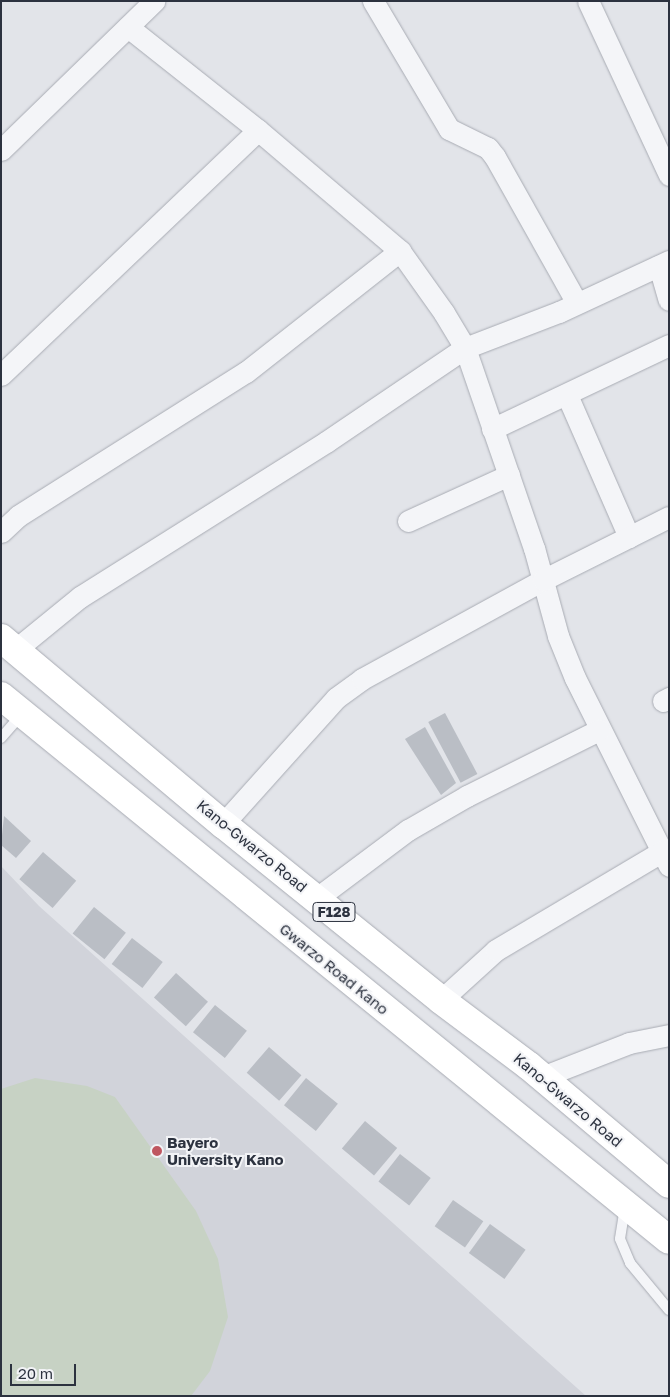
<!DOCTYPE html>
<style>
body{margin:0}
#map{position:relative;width:670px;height:1397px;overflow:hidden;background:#e2e4e9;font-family:"Golos Text",sans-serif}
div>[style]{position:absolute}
.built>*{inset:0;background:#d1d3da}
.green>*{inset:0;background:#c7d2c4}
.building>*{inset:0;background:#babec5;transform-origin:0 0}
.roads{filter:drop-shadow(0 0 1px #a8abb3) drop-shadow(0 0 1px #a8abb3)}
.service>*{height:10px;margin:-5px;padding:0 5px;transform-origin:5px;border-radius:5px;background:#f4f5f8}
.minor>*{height:21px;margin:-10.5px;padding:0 10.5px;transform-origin:10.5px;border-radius:10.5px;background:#f4f5f8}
.primary>*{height:28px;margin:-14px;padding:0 14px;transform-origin:14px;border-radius:14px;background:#fff}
.dots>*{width:14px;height:14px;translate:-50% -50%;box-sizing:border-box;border:2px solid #f2f3f6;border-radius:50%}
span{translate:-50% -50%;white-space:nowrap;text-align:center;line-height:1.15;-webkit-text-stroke:4px #f2f3f6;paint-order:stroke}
.shield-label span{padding:1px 4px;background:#f2f3f6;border:1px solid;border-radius:4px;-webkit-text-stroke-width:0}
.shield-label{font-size:14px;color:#2c323f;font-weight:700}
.street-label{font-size:15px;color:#2c323f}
.poi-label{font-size:15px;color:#2c323f;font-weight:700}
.left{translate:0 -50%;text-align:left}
.frame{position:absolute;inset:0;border:2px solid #2c323f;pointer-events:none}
.scale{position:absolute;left:10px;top:1364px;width:66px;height:22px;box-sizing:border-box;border:2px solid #2c323f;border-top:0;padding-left:6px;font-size:15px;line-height:18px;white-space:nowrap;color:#2c323f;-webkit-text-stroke:4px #f2f3f6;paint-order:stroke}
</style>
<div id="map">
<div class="built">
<div style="clip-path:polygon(1px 866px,39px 906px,586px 1396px,1px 1396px)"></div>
</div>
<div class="green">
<div style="clip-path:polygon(35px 1078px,87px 1086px,115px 1097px,196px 1211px,218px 1259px,228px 1317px,210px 1371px,191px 1396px,1px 1396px,1px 1089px)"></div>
</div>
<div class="building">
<div style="left:445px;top:713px;width:69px;height:19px;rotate:62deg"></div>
<div style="clip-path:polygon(425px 727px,456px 783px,441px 795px,405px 739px)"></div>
<div style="clip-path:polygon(4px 816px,31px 841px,16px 858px,1px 845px)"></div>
<div style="left:43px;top:852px;width:44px;height:36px;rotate:41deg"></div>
<div style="left:94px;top:907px;width:41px;height:34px;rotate:39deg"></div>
<div style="left:132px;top:938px;width:39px;height:33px;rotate:38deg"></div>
<div style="left:176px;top:973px;width:43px;height:33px;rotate:42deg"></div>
<div style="left:215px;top:1005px;width:41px;height:35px;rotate:39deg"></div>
<div style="left:269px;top:1047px;width:43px;height:34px;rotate:41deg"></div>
<div style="left:306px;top:1078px;width:41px;height:35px;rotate:39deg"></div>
<div style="left:365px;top:1121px;width:42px;height:36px;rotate:40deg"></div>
<div style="left:400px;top:1154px;width:39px;height:35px;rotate:38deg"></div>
<div style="left:453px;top:1200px;width:37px;height:32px;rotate:35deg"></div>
<div style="left:490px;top:1224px;width:44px;height:36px;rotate:36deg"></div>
</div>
<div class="roads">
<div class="service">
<div style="left:1px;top:738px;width:32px;rotate:-49deg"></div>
<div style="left:625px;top:1207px;width:32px;rotate:99deg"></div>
<div style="left:620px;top:1239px;width:26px;rotate:67deg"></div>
<div style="left:630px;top:1263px;width:61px;rotate:50.3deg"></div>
</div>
<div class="minor">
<div style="left:373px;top:1px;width:149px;rotate:59.3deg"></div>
<div style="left:449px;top:129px;width:43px;rotate:26deg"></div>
<div style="left:488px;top:148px;width:11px;rotate:52deg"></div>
<div style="left:495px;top:157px;width:167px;rotate:60.7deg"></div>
<div style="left:588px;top:1px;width:192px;rotate:65deg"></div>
<div style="left:128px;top:27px;width:166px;rotate:38.4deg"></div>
<div style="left:258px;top:130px;width:187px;rotate:40.4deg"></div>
<div style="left:400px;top:251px;width:76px;rotate:54.6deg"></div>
<div style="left:444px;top:313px;width:41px;rotate:59deg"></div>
<div style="left:465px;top:348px;width:212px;rotate:71deg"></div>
<div style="left:534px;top:548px;width:91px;rotate:74.7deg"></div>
<div style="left:558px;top:636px;width:45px;rotate:68deg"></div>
<div style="left:575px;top:678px;width:210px;rotate:63.4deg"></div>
<div style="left:1px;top:150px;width:214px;rotate:-44.2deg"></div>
<div style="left:659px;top:266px;width:35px;rotate:74deg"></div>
<div style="left:1px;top:375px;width:355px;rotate:-43.6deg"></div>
<div style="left:567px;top:395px;width:155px;rotate:66.4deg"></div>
<div style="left:492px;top:429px;width:196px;rotate:-25.4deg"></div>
<div style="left:408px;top:521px;width:111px;rotate:-24.5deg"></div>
<div style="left:1px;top:532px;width:23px;rotate:-43deg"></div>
<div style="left:18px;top:516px;width:270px;rotate:-32.3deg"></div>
<div style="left:246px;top:372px;width:196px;rotate:-38.2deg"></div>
<div style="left:15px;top:650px;width:84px;rotate:-39.2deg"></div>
<div style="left:80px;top:597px;width:291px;rotate:-32.2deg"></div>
<div style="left:326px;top:442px;width:168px;rotate:-34.1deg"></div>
<div style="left:465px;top:348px;width:101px;rotate:-21deg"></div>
<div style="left:559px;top:312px;width:121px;rotate:-24.9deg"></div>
<div style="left:663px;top:701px;width:7px;rotate:-27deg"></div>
<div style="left:223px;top:824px;width:169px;rotate:-48.1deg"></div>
<div style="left:336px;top:698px;width:32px;rotate:-36deg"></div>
<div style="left:362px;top:679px;width:206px;rotate:-28.7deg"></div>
<div style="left:543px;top:580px;width:141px;rotate:-26.6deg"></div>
<div style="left:317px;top:898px;width:114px;rotate:-36.8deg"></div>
<div style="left:408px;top:830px;width:68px;rotate:-30deg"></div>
<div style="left:467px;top:796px;width:148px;rotate:-26.6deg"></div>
<div style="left:441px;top:1000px;width:74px;rotate:-42.3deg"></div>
<div style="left:496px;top:950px;width:192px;rotate:-30.7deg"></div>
<div style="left:542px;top:1077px;width:93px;rotate:-21.3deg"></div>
<div style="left:629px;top:1043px;width:41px;rotate:-11.3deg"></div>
</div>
<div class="primary">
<div style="left:1px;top:638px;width:290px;rotate:40deg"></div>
<div style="left:223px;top:824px;width:280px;rotate:38.9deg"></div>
<div style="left:441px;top:1000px;width:110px;rotate:36.9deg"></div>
<div style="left:529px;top:1066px;width:183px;rotate:40.1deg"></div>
<div style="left:1px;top:696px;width:861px;rotate:39.16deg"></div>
</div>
</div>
<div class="dots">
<div style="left:157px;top:1151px;background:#bf5660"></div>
</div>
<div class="shield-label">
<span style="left:334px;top:912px">F128</span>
</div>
<div class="street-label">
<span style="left:252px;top:846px;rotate:39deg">Kano-Gwarzo Road</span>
<span style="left:334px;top:969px;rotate:39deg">Gwarzo Road Kano</span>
<span style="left:568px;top:1100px;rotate:40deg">Kano-Gwarzo Road</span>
</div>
<div class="poi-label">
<span class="left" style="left:167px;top:1151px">Bayero<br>University Kano</span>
</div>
<div class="frame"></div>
<div class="scale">20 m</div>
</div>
